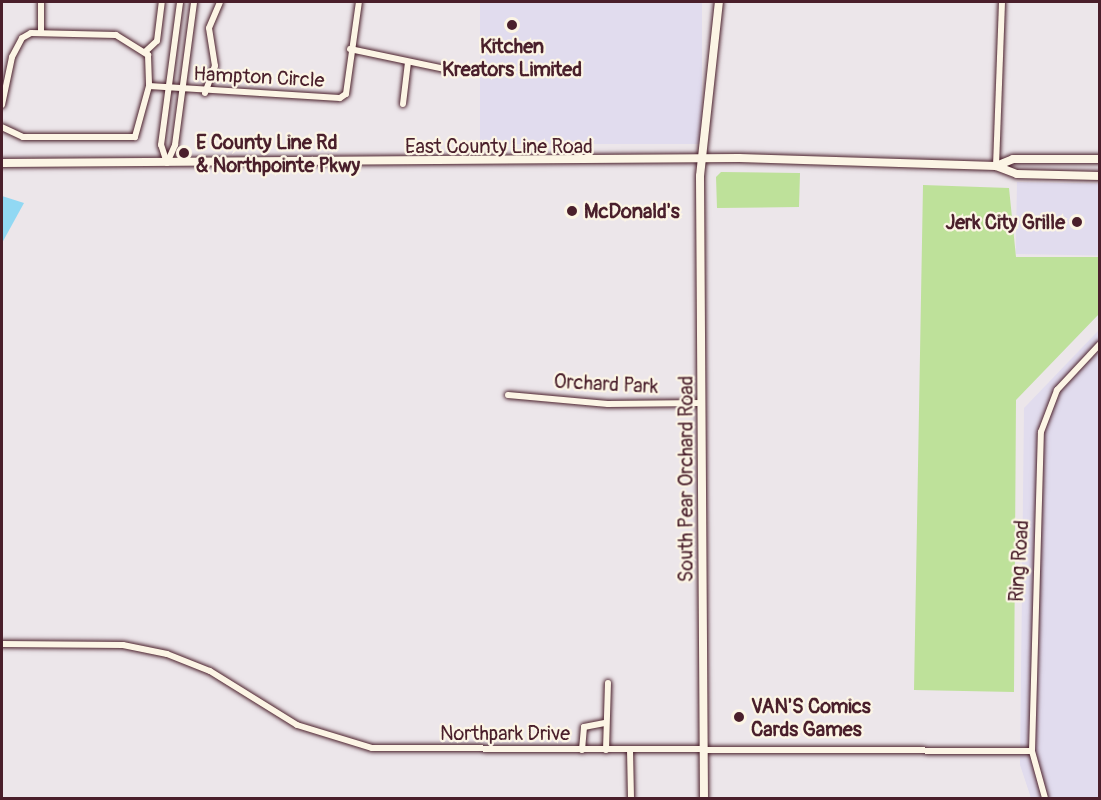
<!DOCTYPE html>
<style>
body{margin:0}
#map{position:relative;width:1101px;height:800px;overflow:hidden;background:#ece6ea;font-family:Pangolin,sans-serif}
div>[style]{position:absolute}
.built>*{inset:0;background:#e1dcee;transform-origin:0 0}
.green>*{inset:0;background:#bee19a}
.water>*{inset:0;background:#91d8f3}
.roads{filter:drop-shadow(0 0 2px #4a1f2b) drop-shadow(0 0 2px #4a1f2b)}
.minor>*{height:6px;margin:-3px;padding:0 3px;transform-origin:3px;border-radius:3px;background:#fcf5e5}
.tertiary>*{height:8px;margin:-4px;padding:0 4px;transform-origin:4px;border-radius:4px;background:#fcf5e5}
.secondary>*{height:8px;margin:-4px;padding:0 4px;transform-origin:4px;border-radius:4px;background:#fcf5e5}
.dots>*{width:16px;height:16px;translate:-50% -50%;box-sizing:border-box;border:3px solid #fcf5e5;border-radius:50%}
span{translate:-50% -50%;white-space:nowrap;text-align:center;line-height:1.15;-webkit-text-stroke:4.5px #fcf5e5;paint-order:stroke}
.poi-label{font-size:20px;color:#4a1f2b;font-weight:700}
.left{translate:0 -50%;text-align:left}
.right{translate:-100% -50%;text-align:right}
.street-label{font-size:20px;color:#4a1f2b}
.frame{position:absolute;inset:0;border:3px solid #4a1f2b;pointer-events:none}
</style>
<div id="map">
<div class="built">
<div style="left:480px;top:2px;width:222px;height:142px"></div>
<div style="left:1017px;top:182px;width:82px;height:72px;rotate:1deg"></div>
<div style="clip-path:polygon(1099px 330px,1099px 798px,1031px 798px,1020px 765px,1024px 408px)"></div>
</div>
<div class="green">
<div style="clip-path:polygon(721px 172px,800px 173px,799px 207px,717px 208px,716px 177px)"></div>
<div style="clip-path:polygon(923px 185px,1009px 188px,1016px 257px,1099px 257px,1099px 314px,1016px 400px,1014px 692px,914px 690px)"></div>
</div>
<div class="water">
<div style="clip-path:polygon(2px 196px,24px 203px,2px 243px)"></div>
</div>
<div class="roads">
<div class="minor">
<div style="left:41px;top:33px;width:31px;rotate:-90deg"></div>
<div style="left:350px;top:49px;width:97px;rotate:11.9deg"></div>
<div style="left:145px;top:52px;width:16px;rotate:-43deg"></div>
<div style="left:157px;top:41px;width:39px;rotate:-83deg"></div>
<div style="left:149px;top:86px;width:191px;rotate:3.6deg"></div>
<div style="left:340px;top:98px;width:7px;rotate:-34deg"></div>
<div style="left:346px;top:94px;width:93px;rotate:-82deg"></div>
<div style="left:205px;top:93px;width:29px;rotate:-70deg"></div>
<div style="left:215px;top:66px;width:38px;rotate:-99deg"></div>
<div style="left:209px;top:28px;width:28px;rotate:-67deg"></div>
<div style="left:403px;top:104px;width:42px;rotate:-83.2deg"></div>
<div style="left:2px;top:105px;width:49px;rotate:-78.2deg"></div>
<div style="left:12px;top:57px;width:21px;rotate:-62deg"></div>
<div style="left:22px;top:38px;width:10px;rotate:-29deg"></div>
<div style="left:31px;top:33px;width:85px;rotate:1.3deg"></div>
<div style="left:116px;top:35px;width:38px;rotate:32deg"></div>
<div style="left:148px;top:55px;width:31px;rotate:88deg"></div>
<div style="left:149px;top:86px;width:53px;rotate:105.4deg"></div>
<div style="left:135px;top:137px;width:112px;rotate:180deg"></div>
<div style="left:23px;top:137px;width:23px;rotate:-155deg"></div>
<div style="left:167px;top:163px;width:20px;rotate:-66deg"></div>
<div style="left:175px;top:145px;width:144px;rotate:-82.4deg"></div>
<div style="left:167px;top:163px;width:19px;rotate:-108deg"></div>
<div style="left:161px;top:145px;width:144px;rotate:-82.4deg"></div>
<div style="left:996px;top:166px;width:164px;rotate:-87.9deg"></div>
<div style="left:508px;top:395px;width:100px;rotate:5.1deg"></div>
<div style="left:608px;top:404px;width:94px;rotate:-0.6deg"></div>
<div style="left:2px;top:644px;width:121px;rotate:0.5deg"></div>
<div style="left:123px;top:645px;width:45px;rotate:11.6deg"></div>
<div style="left:167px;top:654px;width:46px;rotate:21.6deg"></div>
<div style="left:210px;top:671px;width:102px;rotate:31.8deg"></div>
<div style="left:297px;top:725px;width:78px;rotate:17deg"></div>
<div style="left:372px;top:748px;width:660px;rotate:0.26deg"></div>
<div style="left:582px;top:750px;width:23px;rotate:-85deg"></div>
<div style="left:584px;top:727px;width:21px;rotate:-11deg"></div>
<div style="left:606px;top:750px;width:67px;rotate:-88.3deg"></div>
<div style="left:630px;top:750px;width:48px;rotate:88.8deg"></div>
<div style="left:1045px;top:798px;width:49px;rotate:-105.5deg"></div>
<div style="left:1032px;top:751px;width:319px;rotate:-88.4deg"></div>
<div style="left:1041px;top:432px;width:45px;rotate:-69.1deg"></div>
<div style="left:1057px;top:390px;width:63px;rotate:-46.9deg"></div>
</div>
<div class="tertiary">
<div style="left:704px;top:798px;width:622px;rotate:-90.37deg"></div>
<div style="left:700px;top:176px;width:175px;rotate:-83.8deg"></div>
</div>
<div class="secondary">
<div style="left:2px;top:163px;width:737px;rotate:-0.39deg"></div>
<div style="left:739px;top:158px;width:257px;rotate:1.8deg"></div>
<div style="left:996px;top:166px;width:22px;rotate:21deg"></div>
<div style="left:1017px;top:174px;width:83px;rotate:1.4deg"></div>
<div style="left:996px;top:166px;width:18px;rotate:-22deg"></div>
<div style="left:1013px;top:159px;width:87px"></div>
</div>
</div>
<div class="dots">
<div style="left:512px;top:25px;background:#4a1f2b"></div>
<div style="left:184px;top:153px;background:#4a1f2b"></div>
<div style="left:572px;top:211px;background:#4a1f2b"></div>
<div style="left:1077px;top:222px;background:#4a1f2b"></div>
<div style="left:739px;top:717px;background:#4a1f2b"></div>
</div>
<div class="poi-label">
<span style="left:512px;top:58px">Kitchen<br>Kreators Limited</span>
<span class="left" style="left:196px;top:154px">E County Line Rd<br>&amp; Northpointe Pkwy</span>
<span class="left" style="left:584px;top:211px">McDonald's</span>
<span class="right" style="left:1065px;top:222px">Jerk City Grille</span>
<span class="left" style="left:751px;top:718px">VAN'S Comics<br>Cards Games</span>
</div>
<div class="street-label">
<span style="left:259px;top:77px;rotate:3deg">Hampton Circle</span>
<span style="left:499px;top:146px">East County Line Road</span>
<span style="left:606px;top:384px;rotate:3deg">Orchard Park</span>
<span style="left:686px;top:479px;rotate:-90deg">South Pear Orchard Road</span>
<span style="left:1019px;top:561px;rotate:-86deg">Ring Road</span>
<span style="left:505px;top:733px">Northpark Drive</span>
</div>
<div class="frame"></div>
</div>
